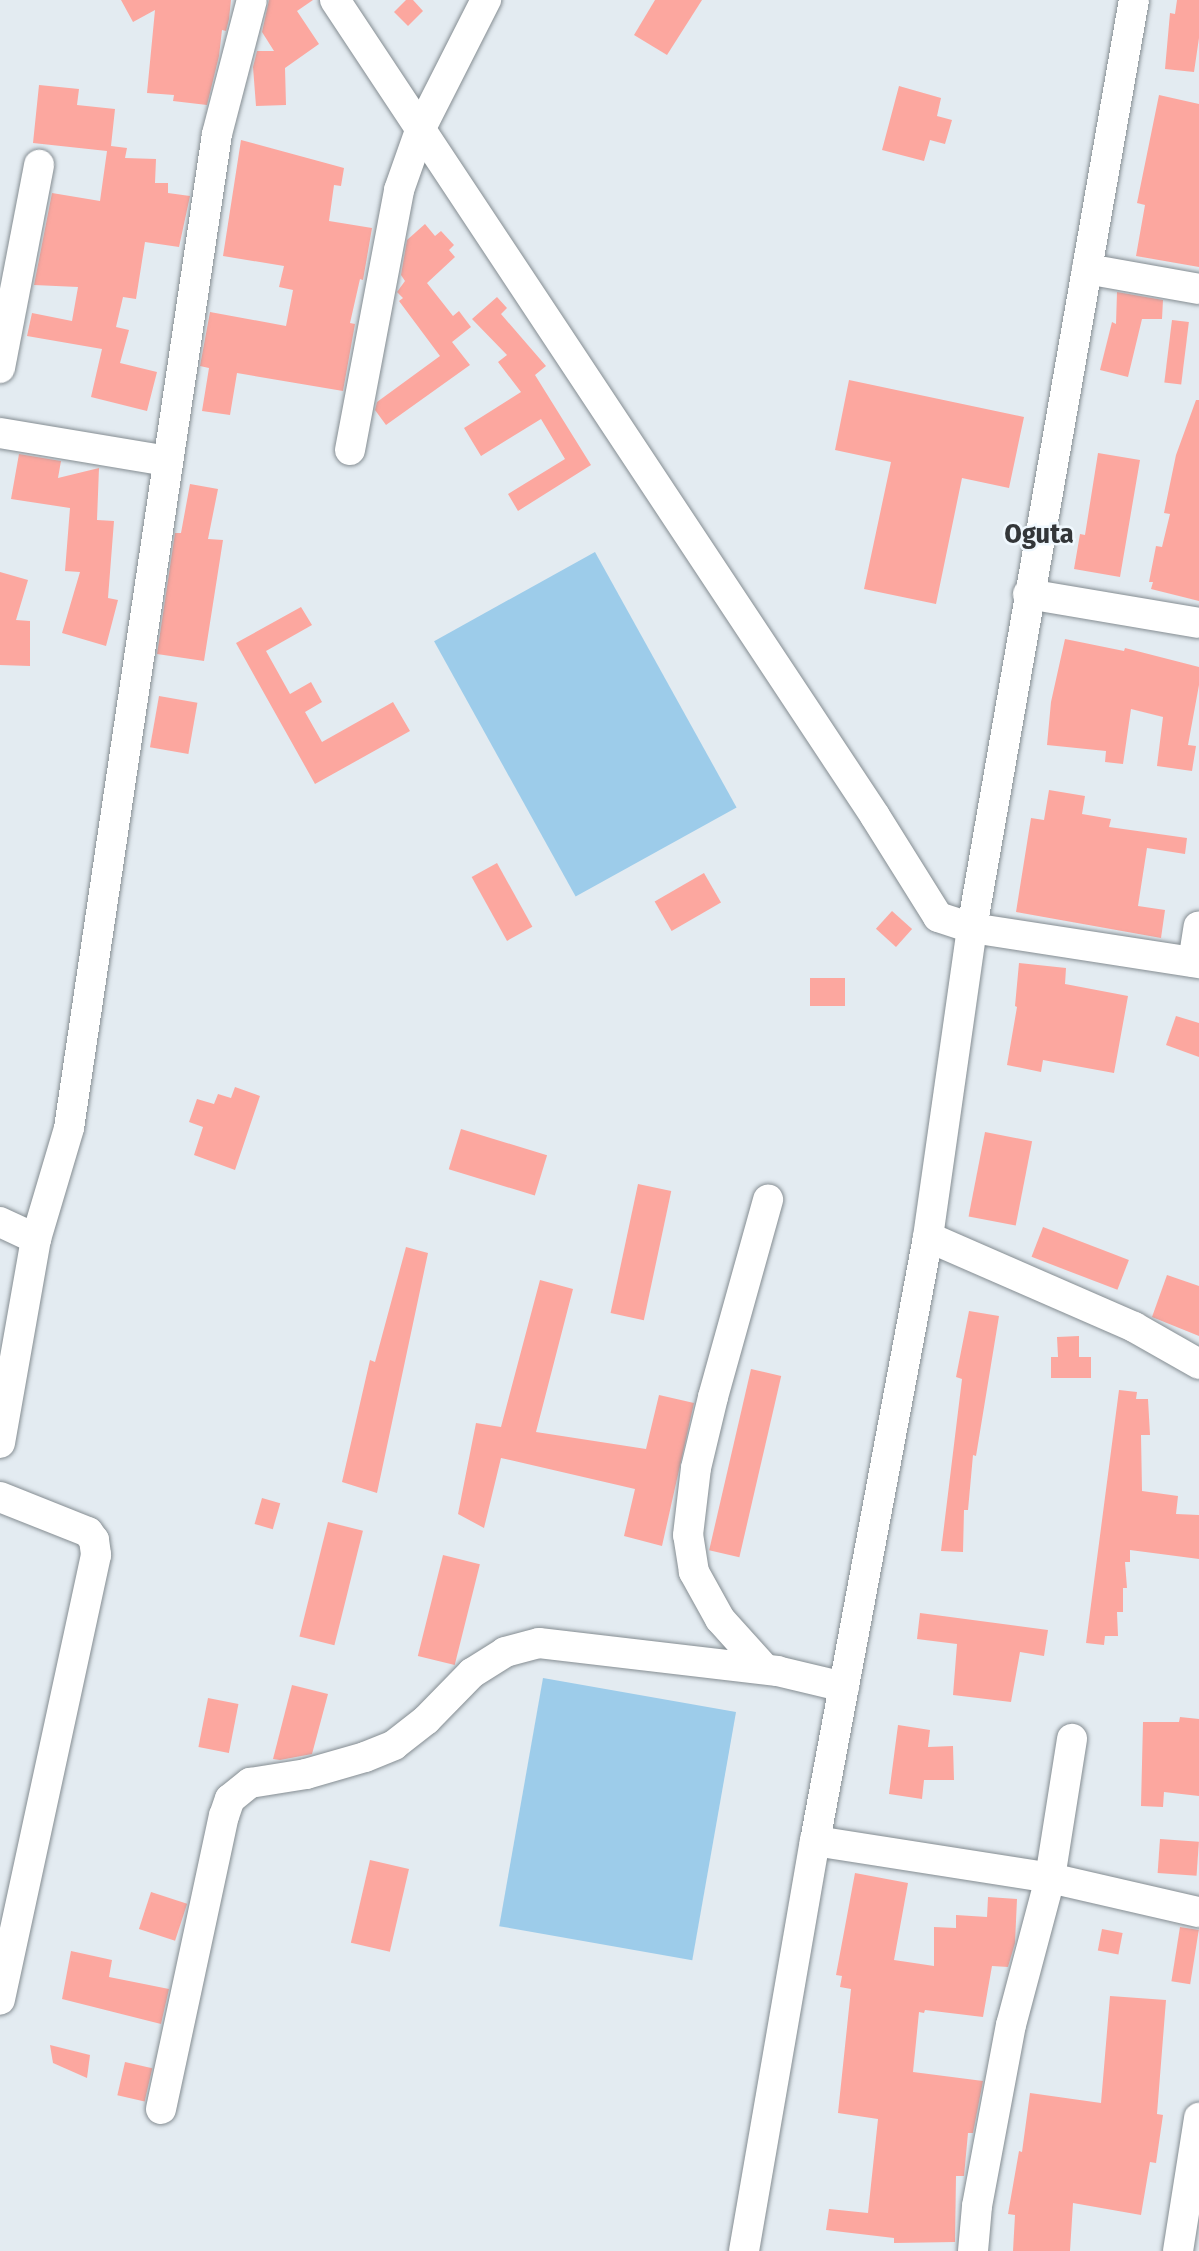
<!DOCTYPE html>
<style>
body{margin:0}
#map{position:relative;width:1199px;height:2251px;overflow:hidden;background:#e3ebf1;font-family:"Fira Sans Condensed",sans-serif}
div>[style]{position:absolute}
.green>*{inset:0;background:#9dccea;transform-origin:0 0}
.building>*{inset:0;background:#fca79f;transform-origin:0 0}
.roads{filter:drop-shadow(0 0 2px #858d92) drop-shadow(0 0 2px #858d92)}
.minor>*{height:30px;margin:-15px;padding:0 15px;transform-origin:15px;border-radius:15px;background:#fff}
span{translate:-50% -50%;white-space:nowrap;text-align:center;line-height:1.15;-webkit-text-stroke:5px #f0f8fe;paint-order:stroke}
.district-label{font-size:28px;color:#333639;font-weight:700}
</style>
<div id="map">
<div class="green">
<div style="left:595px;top:552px;width:292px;height:184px;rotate:61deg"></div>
<div style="left:543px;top:1678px;width:196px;height:252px;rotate:10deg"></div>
</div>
<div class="building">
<div style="clip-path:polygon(121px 0,231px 0,229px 19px,226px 31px,222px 30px,219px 56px,207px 105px,173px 101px,174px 95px,147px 93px,155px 10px,133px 22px)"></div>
<div style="clip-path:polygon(269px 0,313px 0,297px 11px,319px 44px,285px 68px,286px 105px,256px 106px,253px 67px,257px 51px,274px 51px,262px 32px)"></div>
<div style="clip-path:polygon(406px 0,413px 0,423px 11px,408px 26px,394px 12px)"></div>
<div style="clip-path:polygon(655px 0,702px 0,667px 55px,634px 35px)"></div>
<div style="clip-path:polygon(1177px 0,1199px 0,1199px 38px,1194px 72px,1165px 69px,1170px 13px,1175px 14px)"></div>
<div style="clip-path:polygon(39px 85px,79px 89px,77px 105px,115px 109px,111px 146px,127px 148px,125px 158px,156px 159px,155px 183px,168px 183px,168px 193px,190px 196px,179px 247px,145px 242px,136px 299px,123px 297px,116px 327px,129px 330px,120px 363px,157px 372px,147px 411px,91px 397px,102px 349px,27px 336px,32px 313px,72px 321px,78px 287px,34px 285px,52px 193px,100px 201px,107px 151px,33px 143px)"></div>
<div style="clip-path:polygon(899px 86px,941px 98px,937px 116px,952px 120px,945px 144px,930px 140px,924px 161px,882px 150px)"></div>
<div style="clip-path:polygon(1159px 95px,1199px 104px,1199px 267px,1136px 256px,1145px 205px,1137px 203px)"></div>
<div style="clip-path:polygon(241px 140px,344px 168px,341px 186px,334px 185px,329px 221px,372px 228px,363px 280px,360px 279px,350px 323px,355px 324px,343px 391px,237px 373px,230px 415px,202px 411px,209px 368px,200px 366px,210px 312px,286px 326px,293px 290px,279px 287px,284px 266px,223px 256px)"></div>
<div style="clip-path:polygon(425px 224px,435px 236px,441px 231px,454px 245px,449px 250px,455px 257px,427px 283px,453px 316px,459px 311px,471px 327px,452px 342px,470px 365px,386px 425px,375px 410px,377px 402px,440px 356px,399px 301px,403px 298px,397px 292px,405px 281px,401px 275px,407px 240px)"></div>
<div style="clip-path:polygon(1117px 292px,1163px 300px,1162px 319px,1142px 319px,1128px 377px,1100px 370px,1112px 322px,1116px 324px)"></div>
<div style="clip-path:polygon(497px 297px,507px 308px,501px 314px,546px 366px,535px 375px,591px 465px,518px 511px,508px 494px,565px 459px,541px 419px,481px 456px,464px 428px,521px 392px,498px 362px,507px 355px,472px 319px)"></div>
<div style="left:1172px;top:320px;width:17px;height:63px;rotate:7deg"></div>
<div style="clip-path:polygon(849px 380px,1024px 417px,1009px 488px,962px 478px,936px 604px,864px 589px,891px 462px,835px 450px)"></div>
<div style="clip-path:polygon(1196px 400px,1199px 400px,1199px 601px,1151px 589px,1153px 582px,1149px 582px,1156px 546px,1162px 547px,1170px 514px,1164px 513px,1176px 455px)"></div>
<div style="clip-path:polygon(1098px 453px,1140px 460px,1120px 577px,1074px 569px,1080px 534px,1085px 535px)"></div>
<div style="clip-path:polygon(19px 454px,61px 461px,58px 478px,99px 468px,97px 520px,114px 521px,108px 598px,118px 600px,106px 646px,62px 633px,80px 572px,65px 571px,70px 508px,11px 499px)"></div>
<div style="clip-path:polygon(190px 484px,218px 489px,208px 539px,223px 540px,204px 661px,157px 654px,175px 533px,181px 533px)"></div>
<div style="clip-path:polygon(0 572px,28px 580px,16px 620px,30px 621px,30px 666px,0 665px)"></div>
<div style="clip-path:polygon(301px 607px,312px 625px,266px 651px,290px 694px,311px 682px,322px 702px,305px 712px,322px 742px,393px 702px,410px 731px,315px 784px,236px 643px)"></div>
<div style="clip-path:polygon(1065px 639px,1124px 651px,1125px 648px,1199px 667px,1199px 685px,1188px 745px,1196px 746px,1192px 771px,1157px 766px,1163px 717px,1131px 709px,1123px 764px,1105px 762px,1106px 751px,1047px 745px,1051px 702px)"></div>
<div style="left:159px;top:696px;width:39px;height:52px;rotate:10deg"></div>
<div style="clip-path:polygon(1049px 790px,1085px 796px,1082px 814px,1111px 819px,1109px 827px,1187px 838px,1185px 854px,1147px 848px,1138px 906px,1165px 910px,1161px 938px,1016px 912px,1031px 818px,1044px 820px)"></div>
<div style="left:497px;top:863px;width:73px;height:29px;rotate:61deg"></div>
<div style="left:704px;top:873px;width:34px;height:57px;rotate:60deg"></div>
<div style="left:892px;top:911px;width:27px;height:24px;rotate:42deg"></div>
<div style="clip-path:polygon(1019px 963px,1066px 968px,1065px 984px,1128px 996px,1114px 1073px,1043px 1060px,1041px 1072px,1007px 1065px,1017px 1007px,1015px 1006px)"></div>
<div style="left:845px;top:978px;width:28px;height:35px;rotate:90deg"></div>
<div style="clip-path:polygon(1176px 1016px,1199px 1023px,1199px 1057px,1166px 1045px)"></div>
<div style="clip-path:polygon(235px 1087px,260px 1096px,235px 1170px,194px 1155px,203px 1127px,189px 1122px,197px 1099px,214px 1104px,218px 1094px,231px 1098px)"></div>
<div style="left:461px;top:1129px;width:90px;height:42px;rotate:17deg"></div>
<div style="left:985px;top:1132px;width:48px;height:86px;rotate:11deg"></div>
<div style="left:638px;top:1184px;width:34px;height:132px;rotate:12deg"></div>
<div style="left:1043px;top:1227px;width:92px;height:32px;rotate:21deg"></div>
<div style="clip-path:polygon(406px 1247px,428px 1253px,377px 1493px,342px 1482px,370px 1360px,375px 1362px)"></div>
<div style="clip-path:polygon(1167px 1275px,1199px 1286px,1199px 1336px,1152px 1317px)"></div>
<div style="clip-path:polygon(540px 1280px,573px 1289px,536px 1432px,646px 1449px,659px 1395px,694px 1403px,662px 1546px,624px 1536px,635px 1489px,501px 1458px,484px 1528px,458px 1514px,476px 1423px,501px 1427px)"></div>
<div style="clip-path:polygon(969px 1311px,999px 1316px,976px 1456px,973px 1455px,968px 1510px,964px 1510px,963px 1552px,941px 1551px,962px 1379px,956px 1377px)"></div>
<div style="clip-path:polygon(1079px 1336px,1079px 1357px,1091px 1357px,1091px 1378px,1051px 1378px,1051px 1357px,1058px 1357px,1057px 1337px)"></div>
<div style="left:751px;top:1369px;width:31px;height:186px;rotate:13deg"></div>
<div style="clip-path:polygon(1119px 1390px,1137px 1392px,1136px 1399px,1148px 1399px,1150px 1435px,1141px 1435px,1142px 1491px,1178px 1496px,1176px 1514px,1199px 1515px,1199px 1559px,1130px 1550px,1130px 1562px,1125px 1562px,1127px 1588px,1123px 1588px,1123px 1612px,1117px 1612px,1118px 1636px,1105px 1636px,1104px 1645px,1086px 1643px)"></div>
<div style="left:262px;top:1498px;width:19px;height:27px;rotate:16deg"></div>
<div style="left:328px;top:1522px;width:36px;height:118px;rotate:14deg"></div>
<div style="left:443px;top:1555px;width:38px;height:104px;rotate:14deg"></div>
<div style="clip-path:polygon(920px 1613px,1048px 1630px,1044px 1656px,1020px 1652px,1011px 1702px,953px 1695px,957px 1644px,917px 1639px)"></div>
<div style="clip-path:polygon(292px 1685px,328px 1694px,312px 1754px,280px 1760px,273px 1759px)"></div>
<div style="left:208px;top:1698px;width:31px;height:50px;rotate:11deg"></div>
<div style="clip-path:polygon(1180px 1717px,1199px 1719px,1199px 1796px,1164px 1792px,1163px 1807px,1141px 1806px,1143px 1722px,1179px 1722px)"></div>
<div style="clip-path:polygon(898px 1725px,930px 1730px,928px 1747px,953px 1746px,954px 1780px,924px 1780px,922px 1799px,889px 1794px)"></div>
<div style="left:1160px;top:1839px;width:39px;height:34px;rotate:4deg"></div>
<div style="left:370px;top:1860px;width:40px;height:85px;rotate:13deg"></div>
<div style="clip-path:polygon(855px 1873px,908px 1883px,894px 1960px,934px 1966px,934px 1927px,956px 1928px,956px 1915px,987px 1917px,988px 1897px,1017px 1899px,1015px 1943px,1008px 1967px,992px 1966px,983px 2017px,925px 2010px,924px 2013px,919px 2012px,913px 2072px,983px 2081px,973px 2133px,968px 2133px,964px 2176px,956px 2176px,955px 2242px,894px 2243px,894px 2238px,826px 2230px,829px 2209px,868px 2213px,878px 2119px,838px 2113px,851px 1989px,840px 1987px,842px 1976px,836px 1975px)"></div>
<div style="left:151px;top:1892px;width:38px;height:39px;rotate:18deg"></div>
<div style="left:1180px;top:1927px;width:19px;height:55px;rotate:9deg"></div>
<div style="left:1102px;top:1929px;width:21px;height:22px;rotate:11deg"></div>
<div style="clip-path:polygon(71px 1951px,112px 1960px,109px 1977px,169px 1989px,161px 2024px,62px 1999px)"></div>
<div style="clip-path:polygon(1110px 1996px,1166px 2000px,1157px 2114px,1163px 2115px,1156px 2163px,1150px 2162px,1141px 2215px,1073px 2203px,1070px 2251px,1013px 2251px,1015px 2215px,1008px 2214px,1019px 2151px,1022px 2152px,1030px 2093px,1101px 2103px)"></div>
<div style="clip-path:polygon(50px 2045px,90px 2055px,87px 2078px,53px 2063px)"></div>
<div style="left:125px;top:2062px;width:28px;height:34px;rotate:13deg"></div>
</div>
<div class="roads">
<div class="minor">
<div style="left:335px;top:0;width:978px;rotate:56.5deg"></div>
<div style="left:875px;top:816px;width:119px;rotate:58deg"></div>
<div style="left:938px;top:917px;width:36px;rotate:18deg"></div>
<div style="left:972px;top:928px;width:230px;rotate:8.8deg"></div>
<div style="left:1087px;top:269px;width:114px;rotate:10.1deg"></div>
<div style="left:0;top:368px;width:207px;rotate:-79.1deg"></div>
<div style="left:0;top:433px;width:169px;rotate:9.5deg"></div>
<div style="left:350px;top:450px;width:265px;rotate:-79.3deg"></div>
<div style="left:399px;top:190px;width:66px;rotate:-70.5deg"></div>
<div style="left:421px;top:128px;width:144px;rotate:-63.1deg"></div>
<div style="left:1028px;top:594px;width:173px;rotate:9.6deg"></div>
<div style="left:1193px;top:962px;width:36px;rotate:-81deg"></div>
<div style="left:0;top:1222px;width:40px;rotate:25deg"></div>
<div style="left:928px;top:1237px;width:225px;rotate:23.6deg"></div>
<div style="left:1134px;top:1327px;width:75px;rotate:29.6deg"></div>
<div style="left:0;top:1443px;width:207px;rotate:-80deg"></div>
<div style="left:36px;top:1239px;width:116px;rotate:-73.4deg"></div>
<div style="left:69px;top:1128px;width:1005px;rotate:-81.53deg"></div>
<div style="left:217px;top:134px;width:138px;rotate:-75.4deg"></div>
<div style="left:0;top:1497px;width:95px;rotate:21.7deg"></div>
<div style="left:88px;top:1532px;width:10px;rotate:53deg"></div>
<div style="left:94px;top:1540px;width:15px;rotate:82deg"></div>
<div style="left:96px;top:1555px;width:455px;rotate:102.2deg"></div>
<div style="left:765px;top:1669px;width:67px;rotate:-132deg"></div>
<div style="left:720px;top:1619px;width:54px;rotate:-119deg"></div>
<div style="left:694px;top:1572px;width:37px;rotate:-99deg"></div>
<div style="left:688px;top:1535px;width:67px;rotate:-83.2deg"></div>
<div style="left:696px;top:1468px;width:73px;rotate:-76.5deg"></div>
<div style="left:713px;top:1397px;width:205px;rotate:-74.4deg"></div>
<div style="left:815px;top:1841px;width:238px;rotate:8.9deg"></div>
<div style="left:1050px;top:1878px;width:153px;rotate:12.9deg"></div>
<div style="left:161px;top:2109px;width:300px;rotate:-77.9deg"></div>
<div style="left:224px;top:1816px;width:18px;rotate:-71deg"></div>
<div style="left:230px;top:1799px;width:26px;rotate:-39deg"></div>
<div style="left:250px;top:1783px;width:57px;rotate:-9.1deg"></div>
<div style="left:306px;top:1774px;width:61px;rotate:-16.1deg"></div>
<div style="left:365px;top:1757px;width:31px;rotate:-22deg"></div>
<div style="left:394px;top:1745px;width:41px;rotate:-38deg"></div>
<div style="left:426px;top:1720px;width:66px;rotate:-45.6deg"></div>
<div style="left:472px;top:1673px;width:39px;rotate:-32deg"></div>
<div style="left:505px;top:1652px;width:35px;rotate:-15deg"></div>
<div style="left:539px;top:1643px;width:240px;rotate:6.7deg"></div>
<div style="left:777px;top:1671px;width:69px;rotate:13.4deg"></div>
<div style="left:744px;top:2251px;width:416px;rotate:-80.2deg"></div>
<div style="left:815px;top:1841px;width:614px;rotate:-79.4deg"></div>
<div style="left:928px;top:1237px;width:312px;rotate:-81.9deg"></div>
<div style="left:972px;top:928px;width:942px;rotate:-80.1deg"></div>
<div style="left:973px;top:2251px;width:45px;rotate:-84.9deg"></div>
<div style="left:977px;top:2206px;width:184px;rotate:-79.4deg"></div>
<div style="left:1011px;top:2025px;width:152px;rotate:-75.1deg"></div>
<div style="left:1050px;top:1878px;width:141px;rotate:-81deg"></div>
<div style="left:1178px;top:2251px;width:135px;rotate:-81deg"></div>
</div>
</div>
<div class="district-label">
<span style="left:1039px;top:534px">Oguta</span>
</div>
</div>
